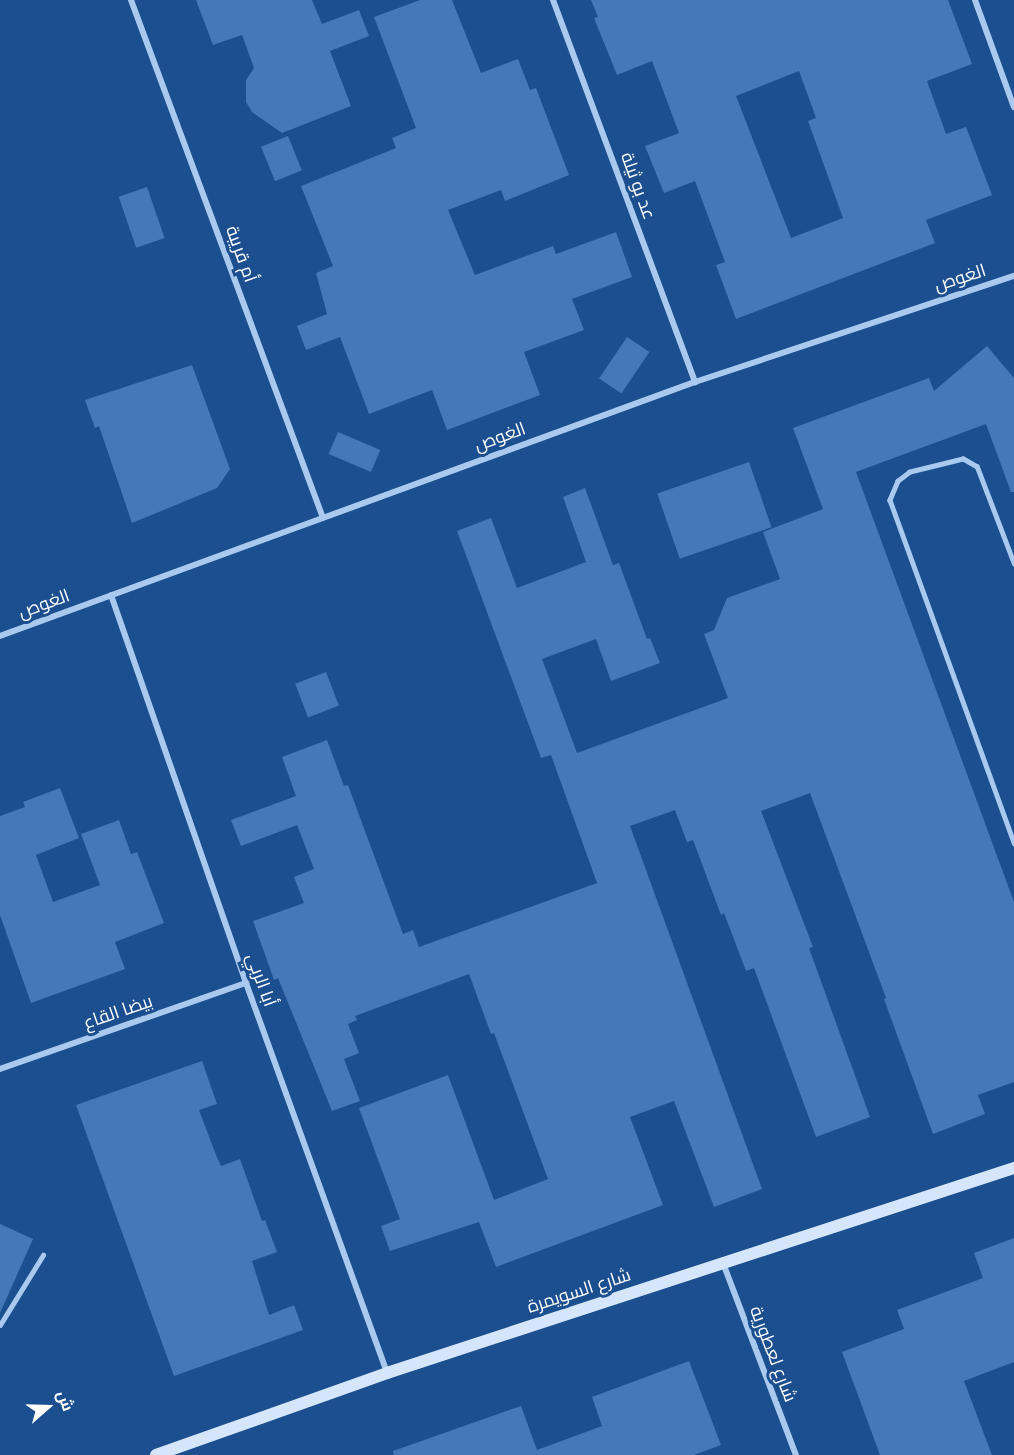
<!DOCTYPE html>
<meta charset="utf-8">
<style>
body{margin:0}
#map{position:relative;width:1014px;height:1455px;overflow:hidden;background:#1b4f8f;font-family:Karla,Cairo,sans-serif}
div>[style]{position:absolute}
.building>*{inset:0;background:#4478b7;transform-origin:0 0}
.lane>*{height:4.5px;margin:-2.25px;padding:0 2.25px;transform-origin:2.25px;border-radius:2.25px;background:#a9c9ee}
.street>*{height:6px;margin:-3px;padding:0 3px;transform-origin:3px;border-radius:3px;background:#a9c9ee}
.secondary>*{height:12px;margin:-6px;padding:0 6px;transform-origin:6px;border-radius:6px;background:#d6e6fa}
span{translate:-50% -50%;white-space:nowrap;text-align:center;line-height:1.15;-webkit-text-stroke:6px #1b4f8f;paint-order:stroke}
.street-label{font-size:18px;color:#fff}
.north{position:absolute;left:18px;top:1377px;width:60px;height:60px;-webkit-text-stroke:4px #1b4f8f;paint-order:stroke;rotate:70deg;font-size:16px;font-weight:700;line-height:24px;text-align:center;color:#fff}
.north::after{content:'';display:block;margin:auto;width:21px;height:27px;background:#fff;clip-path:polygon(50% 0,100% 100%,50% 72%,0 100%)}
</style>
<div id="map">
<div class="building">
<div style="clip-path:polygon(196px 0,312px 0,322px 24px,359px 10px,369px 36px,330px 51px,351px 106px,282px 133px,252px 112px,246px 102px,246px 80px,254px 68px,242px 35px,213px 45px)"></div>
<div style="clip-path:polygon(420px 0,452px 0,481px 73px,518px 59px,530px 90px,536px 88px,569px 175px,505px 201px,501px 190px,448px 210px,475px 275px,553px 246px,556px 254px,616px 232px,632px 277px,572px 299px,584px 330px,524px 352px,540px 395px,447px 430px,432px 390px,369px 414px,340px 337px,306px 350px,297px 326px,327px 314px,316px 273px,333px 266px,301px 186px,396px 148px,392px 138px,416px 128px,374px 17px)"></div>
<div style="clip-path:polygon(evenodd,591px 0,948px 0,972px 64px,927px 81px,946px 134px,966px 127px,992px 195px,926px 220px,935px 243px,736px 319px,716px 265px,725px 262px,695px 181px,664px 193px,645px 146px,679px 133px,652px 61px,617px 75px,594px 18px,598px 17px,591px 0,799px 71px,816px 118px,808px 121px,843px 218px,791px 238px,736px 96px,799px 71px)"></div>
<div style="left:288px;top:136px;width:37px;height:29px;rotate:68deg"></div>
<div style="left:147px;top:187px;width:54px;height:30px;rotate:71deg"></div>
<div style="left:627px;top:337px;width:27px;height:50px;rotate:34deg"></div>
<div style="clip-path:polygon(987px 346px,1014px 378px,1014px 492px,1011px 492px,986px 424px,856px 472px,1014px 902px,1014px 1082px,978px 1095px,985px 1114px,933px 1134px,884px 999px,886px 998px,810px 793px,761px 811px,813px 947px,809px 948px,870px 1117px,816px 1137px,754px 968px,746px 971px,724px 913px,721px 915px,693px 840px,687px 842px,675px 810px,630px 826px,762px 1189px,714px 1207px,674px 1101px,630px 1117px,663px 1205px,496px 1267px,479px 1222px,390px 1251px,381px 1226px,400px 1219px,359px 1108px,448px 1075px,494px 1200px,548px 1179px,494px 1033px,491px 1034px,469px 974px,355px 1016px,357px 1020px,348px 1024px,359px 1053px,344px 1059px,360px 1101px,332px 1111px,278px 978px,274px 980px,253px 921px,304px 903px,294px 877px,314px 869px,297px 825px,241px 846px,231px 820px,296px 796px,282px 757px,327px 740px,344px 786px,348px 785px,403px 934px,413px 930px,419px 947px,597px 883px,551px 755px,541px 758px,457px 531px,491px 518px,517px 588px,586px 562px,563px 497px,585px 488px,613px 565px,619px 563px,647px 639px,650px 638px,660px 663px,611px 681px,596px 639px,542px 659px,577px 753px,728px 698px,704px 634px,714px 630px,727px 598px,780px 579px,763px 532px,823px 509px,793px 428px,929px 378px,934px 391px)"></div>
<div style="clip-path:polygon(192px 365px,230px 469px,217px 488px,132px 523px,99px 426px,95px 428px,85px 400px)"></div>
<div style="left:338px;top:432px;width:46px;height:24px;rotate:23deg"></div>
<div style="left:749px;top:462px;width:69px;height:97px;rotate:71deg"></div>
<div style="left:326px;top:672px;width:36px;height:33px;rotate:69deg"></div>
<div style="clip-path:polygon(60px 788px,79px 838px,36px 855px,53px 902px,100px 885px,81px 834px,119px 820px,131px 854px,137px 852px,164px 923px,115px 942px,125px 969px,31px 1003px,0 915px,0 816px,25px 807px,23px 802px)"></div>
<div style="clip-path:polygon(202px 1061px,217px 1104px,199px 1110px,216px 1155px,221px 1166px,240px 1159px,262px 1221px,265px 1220px,277px 1252px,252px 1261px,269px 1315px,294px 1305px,303px 1330px,174px 1376px,76px 1105px)"></div>
<div style="clip-path:polygon(0 1224px,33px 1239px,0 1313px)"></div>
<div style="clip-path:polygon(1014px 1238px,1014px 1362px,964px 1381px,992px 1455px,880px 1455px,842px 1352px,904px 1329px,897px 1310px,983px 1278px,974px 1253px)"></div>
<div style="clip-path:polygon(689px 1361px,721px 1445px,694px 1455px,394px 1455px,393px 1451px,521px 1406px,537px 1450px,602px 1426px,592px 1397px)"></div>
</div>
<div class="lane">
<div style="left:1014px;top:564px;width:104px;rotate:-110.9deg"></div>
<div style="left:977px;top:467px;width:16px;rotate:-150deg"></div>
<div style="left:963px;top:459px;width:55px;rotate:166.2deg"></div>
<div style="left:910px;top:472px;width:15px;rotate:143deg"></div>
<div style="left:898px;top:481px;width:21px;rotate:113deg"></div>
<div style="left:890px;top:500px;width:365px;rotate:70.1deg"></div>
<div style="left:0;top:1325px;width:82px;rotate:-58.4deg"></div>
</div>
<div class="street">
<div style="left:131px;top:0;width:552px;rotate:69.66deg"></div>
<div style="left:553px;top:0;width:408px;rotate:69.6deg"></div>
<div style="left:975px;top:0;width:114px;rotate:70deg"></div>
<div style="left:111px;top:595px;width:411px;rotate:70.8deg"></div>
<div style="left:246px;top:983px;width:415px;rotate:70.1deg"></div>
<div style="left:0;top:636px;width:740px;rotate:-20.08deg"></div>
<div style="left:695px;top:382px;width:336px;rotate:-18.4deg"></div>
<div style="left:0;top:1069px;width:261px;rotate:-19.3deg"></div>
<div style="left:723px;top:1263px;width:205px;rotate:69.2deg"></div>
</div>
<div class="secondary">
<div style="left:156px;top:1455px;width:245px;rotate:-19.5deg"></div>
<div style="left:387px;top:1373px;width:660px;rotate:-18.11deg"></div>
</div>
<div class="street-label">
<span style="left:638px;top:186px;rotate:70deg">عد بو ثيلة</span>
<span style="left:241px;top:254px;rotate:70deg">أم قريبة</span>
<span style="left:960px;top:278px;rotate:-18deg">الغوص</span>
<span style="left:500px;top:437px;rotate:-20deg">الغوص</span>
<span style="left:44px;top:604px;rotate:-20deg">الغوص</span>
<span style="left:261px;top:980px;rotate:70deg">أبا الربي</span>
<span style="left:118px;top:1012px;rotate:-19deg">بيضا القاع</span>
<span style="left:579px;top:1291px;rotate:-18deg">شارع السويمرة</span>
<span style="left:773px;top:1354px;rotate:69deg">شارع لعطورية</span>
</div>
<div class="north">ش</div>
</div>
